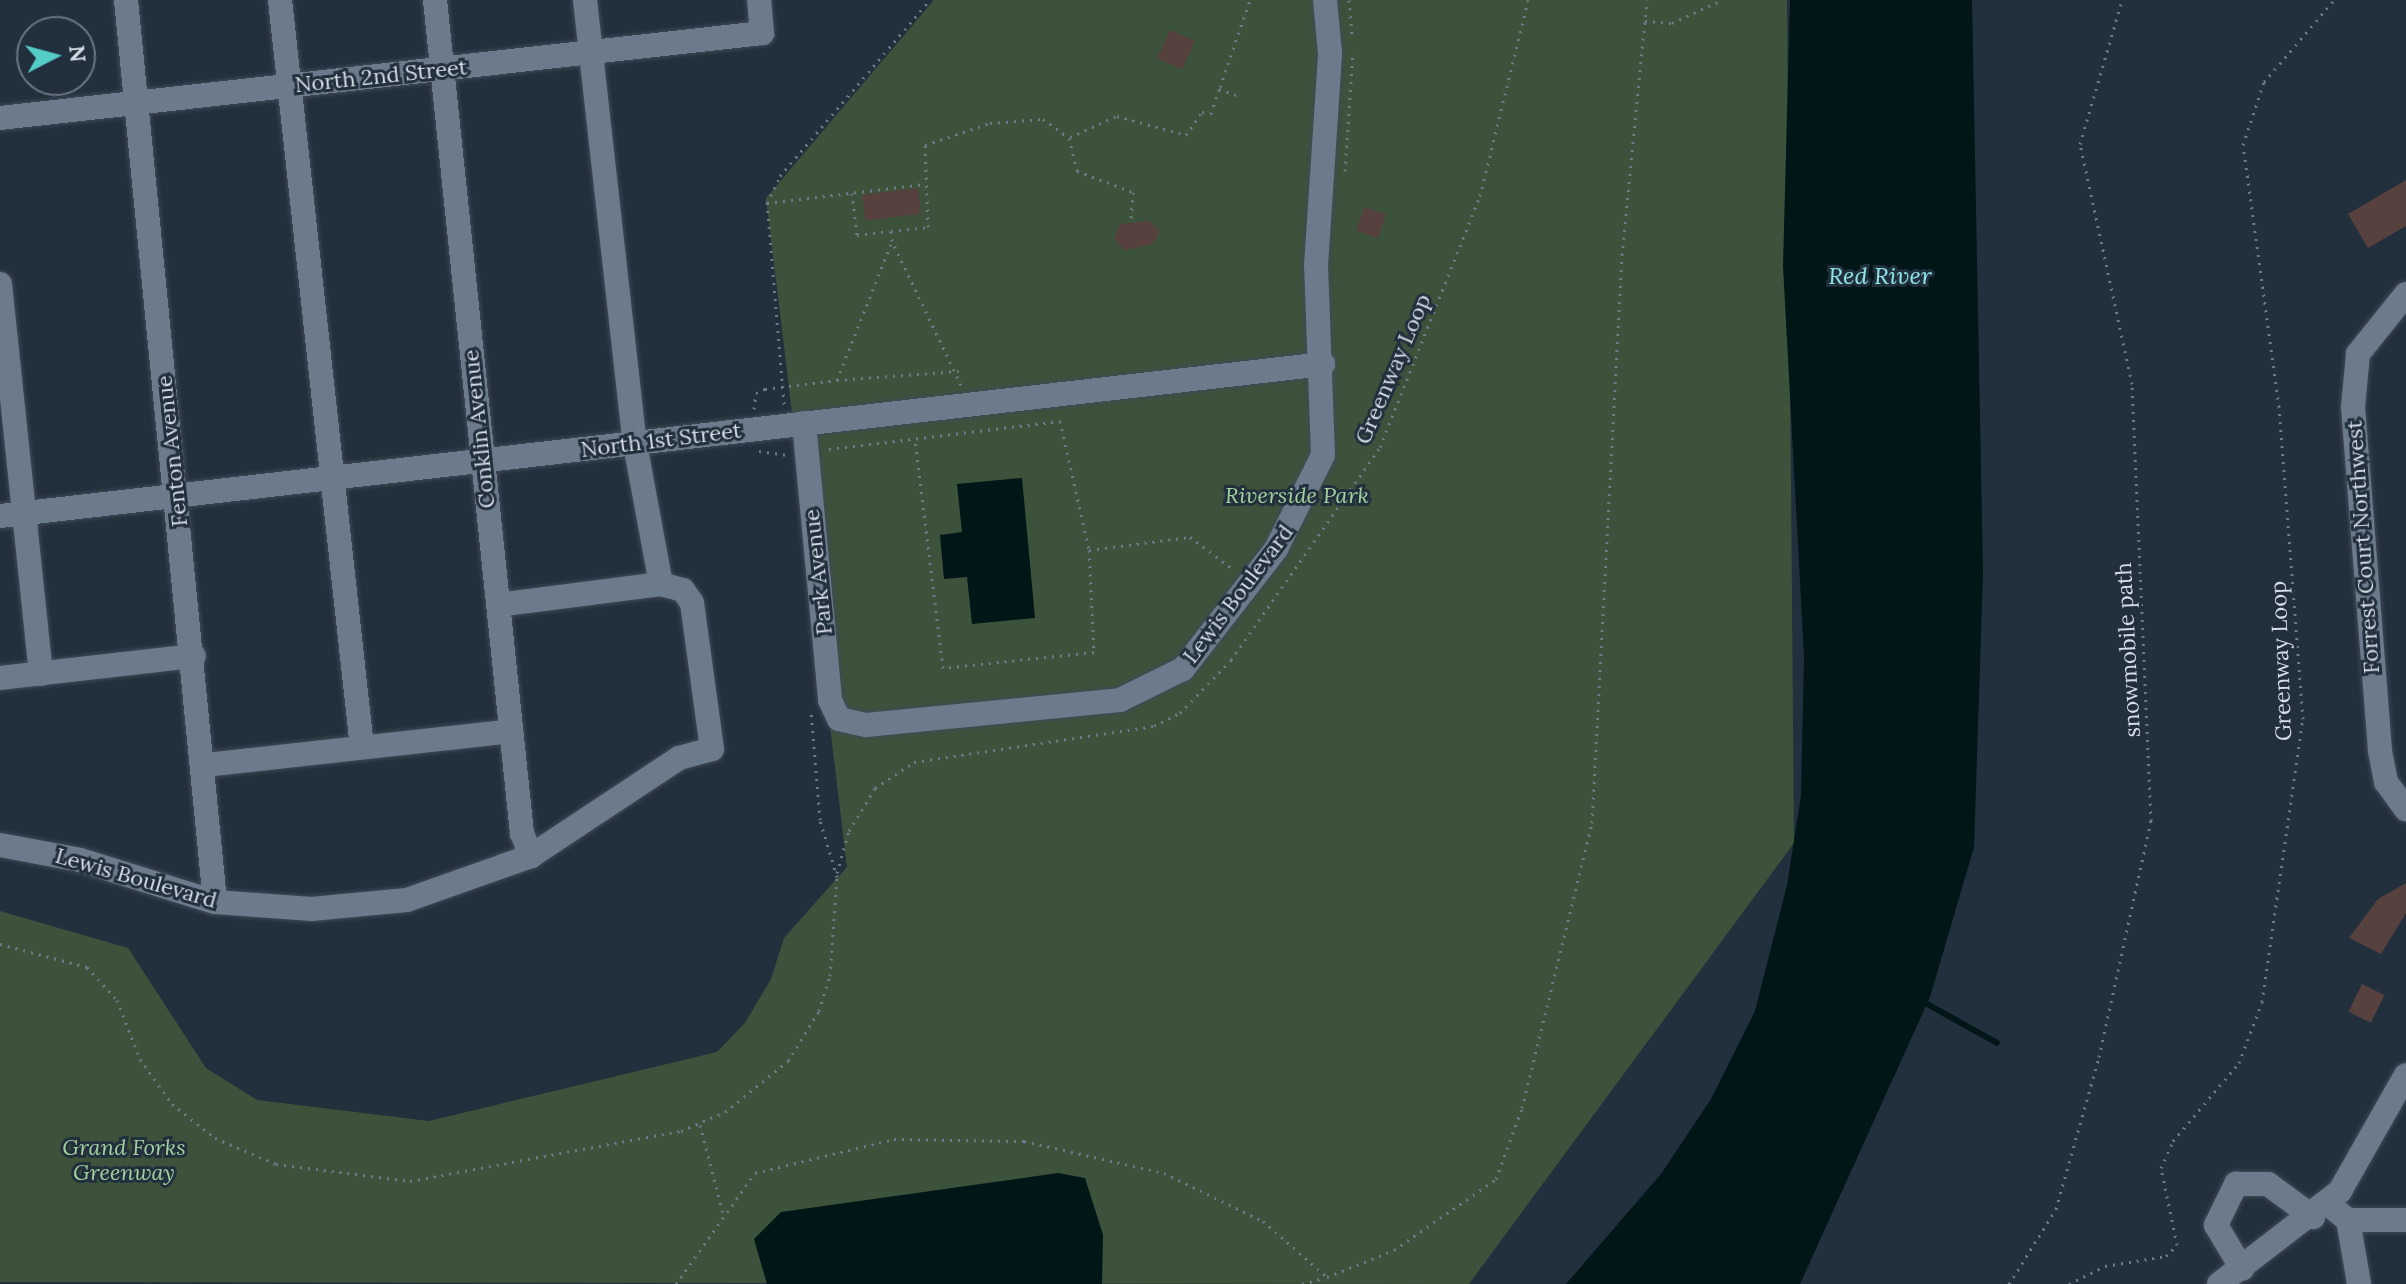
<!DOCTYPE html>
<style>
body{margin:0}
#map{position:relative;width:2406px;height:1284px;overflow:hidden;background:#222f3d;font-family:Lora,serif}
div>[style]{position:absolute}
.green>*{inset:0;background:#3d523b}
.water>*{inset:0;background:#001617}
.stream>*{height:6px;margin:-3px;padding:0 3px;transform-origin:3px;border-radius:3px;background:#001617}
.building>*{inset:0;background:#57413e;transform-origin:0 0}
.path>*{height:3px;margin-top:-1.5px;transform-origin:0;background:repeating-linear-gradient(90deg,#6e7985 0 2px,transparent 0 8px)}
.roads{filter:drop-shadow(0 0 2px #404a56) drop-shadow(0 0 2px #404a56)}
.minor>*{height:24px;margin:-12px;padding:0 12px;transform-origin:12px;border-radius:12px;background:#6c7b8b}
span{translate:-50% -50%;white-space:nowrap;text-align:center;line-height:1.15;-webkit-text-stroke:6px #222f3d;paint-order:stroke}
.street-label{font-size:22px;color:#d5dde6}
.park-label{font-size:22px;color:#a1d09d;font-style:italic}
.water-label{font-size:24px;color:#8be3e5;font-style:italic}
.north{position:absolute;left:16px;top:16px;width:80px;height:80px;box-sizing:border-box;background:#222f3d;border:2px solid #6a7581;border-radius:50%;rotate:84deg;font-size:22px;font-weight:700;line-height:32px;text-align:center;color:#d5dde6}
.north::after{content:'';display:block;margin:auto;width:28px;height:36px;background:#54cdc7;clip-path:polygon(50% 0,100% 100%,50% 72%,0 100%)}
</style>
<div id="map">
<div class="green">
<div style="clip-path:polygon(934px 0,1787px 0,1794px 843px,1469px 1284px,0 1282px,0 911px,128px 948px,206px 1068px,257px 1100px,429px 1121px,717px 1052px,745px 1023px,771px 979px,784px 938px,847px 867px,766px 198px)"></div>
</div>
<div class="water">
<div style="clip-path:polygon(1790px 0,1972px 0,1983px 573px,1974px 847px,1930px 997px,1800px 1284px,1566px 1284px,1661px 1174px,1711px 1099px,1755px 1011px,1787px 885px,1801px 796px,1804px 656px,1783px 266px)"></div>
<div style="clip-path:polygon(1022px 478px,1035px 618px,972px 624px,967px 577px,944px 579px,940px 535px,962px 532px,957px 484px)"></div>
<div style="clip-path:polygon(1058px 1173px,1085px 1178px,1103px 1235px,1102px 1284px,767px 1284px,754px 1239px,781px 1212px)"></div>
</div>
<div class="stream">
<div style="left:1920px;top:1000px;width:88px;rotate:29.2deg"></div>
</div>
<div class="building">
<div style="left:1170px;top:30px;width:27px;height:31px;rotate:24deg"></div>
<div style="clip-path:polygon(2406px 180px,2406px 226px,2368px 248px,2348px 214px)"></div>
<div style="left:918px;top:188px;width:26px;height:56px;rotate:83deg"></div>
<div style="left:1364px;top:207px;width:23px;height:25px;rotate:18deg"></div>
<div style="clip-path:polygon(1149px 221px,1160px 231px,1153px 244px,1124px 250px,1114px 238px,1120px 224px)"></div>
<div style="clip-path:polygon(2406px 883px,2406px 913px,2381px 954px,2349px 938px,2378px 899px)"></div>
<div style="left:2362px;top:984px;width:25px;height:31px;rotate:26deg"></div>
</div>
<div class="path">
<div style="left:1349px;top:0;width:36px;rotate:85deg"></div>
<div style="left:1645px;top:21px;width:27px;rotate:4deg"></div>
<div style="left:1672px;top:23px;width:55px;rotate:-24.7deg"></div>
<div style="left:1220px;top:87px;width:92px;rotate:-71deg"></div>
<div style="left:1070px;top:137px;width:51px;rotate:-24.1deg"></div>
<div style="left:1117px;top:116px;width:72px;rotate:15.4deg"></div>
<div style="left:1186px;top:135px;width:28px;rotate:-55deg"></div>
<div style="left:1202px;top:112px;width:9px;rotate:13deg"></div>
<div style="left:1211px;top:114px;width:26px;rotate:-72deg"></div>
<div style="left:1219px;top:89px;width:21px;rotate:19deg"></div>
<div style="left:1345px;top:171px;width:120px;rotate:-86.2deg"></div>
<div style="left:852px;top:193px;width:42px;rotate:83.2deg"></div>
<div style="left:857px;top:235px;width:33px;rotate:-7deg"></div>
<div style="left:767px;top:203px;width:157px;rotate:-6.9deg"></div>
<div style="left:837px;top:380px;width:122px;rotate:-4.2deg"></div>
<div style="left:961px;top:385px;width:160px;rotate:-115.6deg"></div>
<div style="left:892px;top:241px;width:10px;rotate:-96deg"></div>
<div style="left:891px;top:231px;width:37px;rotate:-6deg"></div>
<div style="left:928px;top:227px;width:82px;rotate:-92.1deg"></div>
<div style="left:925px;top:145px;width:69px;rotate:-18.7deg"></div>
<div style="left:990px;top:123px;width:53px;rotate:-4.3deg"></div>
<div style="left:1043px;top:119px;width:32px;rotate:36deg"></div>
<div style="left:1069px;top:138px;width:34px;rotate:76deg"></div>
<div style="left:1077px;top:171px;width:60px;rotate:20.6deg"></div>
<div style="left:1133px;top:192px;width:29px;rotate:94deg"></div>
<div style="left:784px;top:404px;width:202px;rotate:-94.8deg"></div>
<div style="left:767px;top:203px;width:30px;rotate:-64deg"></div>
<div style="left:780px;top:176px;width:231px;rotate:-49.6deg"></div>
<div style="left:754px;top:409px;width:16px;rotate:-83deg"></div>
<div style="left:756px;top:393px;width:10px;rotate:-24deg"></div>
<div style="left:765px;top:389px;width:73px;rotate:-7.1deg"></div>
<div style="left:837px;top:380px;width:149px;rotate:-68.4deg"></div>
<div style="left:829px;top:449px;width:233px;rotate:-6.9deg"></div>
<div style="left:1060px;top:421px;width:132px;rotate:77.3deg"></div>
<div style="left:1089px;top:550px;width:102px;rotate:87.2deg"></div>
<div style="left:1094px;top:652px;width:152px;rotate:174deg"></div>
<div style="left:943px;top:668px;width:231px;rotate:-97deg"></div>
<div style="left:759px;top:451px;width:27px;rotate:8deg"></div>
<div style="left:1089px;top:550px;width:102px;rotate:-7.3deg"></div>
<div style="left:1190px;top:537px;width:55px;rotate:36.9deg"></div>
<div style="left:837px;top:873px;width:44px;rotate:-74.1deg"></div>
<div style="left:849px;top:831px;width:50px;rotate:-58.8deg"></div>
<div style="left:875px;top:788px;width:47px;rotate:-33.7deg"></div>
<div style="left:914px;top:762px;width:243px;rotate:-8.5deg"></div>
<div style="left:1154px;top:726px;width:29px;rotate:-27deg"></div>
<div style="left:1180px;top:713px;width:74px;rotate:-46.1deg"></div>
<div style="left:1231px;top:660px;width:260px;rotate:-55deg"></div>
<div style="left:1380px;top:447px;width:270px;rotate:-68.3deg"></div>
<div style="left:1480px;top:196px;width:202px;rotate:-76.2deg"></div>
<div style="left:0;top:944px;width:90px;rotate:14.8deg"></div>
<div style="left:87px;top:967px;width:45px;rotate:47.7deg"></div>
<div style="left:117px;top:1000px;width:63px;rotate:68.7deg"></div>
<div style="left:140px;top:1059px;width:55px;rotate:54.6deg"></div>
<div style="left:172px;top:1104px;width:55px;rotate:38.3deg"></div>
<div style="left:215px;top:1138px;width:66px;rotate:23.1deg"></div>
<div style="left:276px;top:1164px;width:135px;rotate:7.2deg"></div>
<div style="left:410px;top:1181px;width:276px;rotate:-10.5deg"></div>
<div style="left:681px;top:1131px;width:48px;rotate:-23.4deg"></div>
<div style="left:725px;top:1112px;width:81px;rotate:-39deg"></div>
<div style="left:788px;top:1061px;width:59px;rotate:-58.2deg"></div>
<div style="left:819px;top:1011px;width:37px;rotate:-73deg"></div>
<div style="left:830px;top:976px;width:99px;rotate:-86deg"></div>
<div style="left:837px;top:877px;width:59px;rotate:-106.6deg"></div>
<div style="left:820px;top:820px;width:109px;rotate:-94.7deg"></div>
<div style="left:700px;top:1125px;width:91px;rotate:75.4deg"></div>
<div style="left:676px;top:1284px;width:136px;rotate:-54.6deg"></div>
<div style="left:755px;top:1173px;width:143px;rotate:-13.7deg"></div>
<div style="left:894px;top:1139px;width:130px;rotate:0.9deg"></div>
<div style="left:1024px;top:1141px;width:144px;rotate:12.9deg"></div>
<div style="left:1164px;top:1173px;width:110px;rotate:25.9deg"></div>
<div style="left:1263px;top:1221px;width:85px;rotate:41.2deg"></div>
<div style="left:1327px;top:1277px;width:72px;rotate:-21.9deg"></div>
<div style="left:1394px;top:1250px;width:124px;rotate:-34.8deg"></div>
<div style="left:1496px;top:1179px;width:76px;rotate:-69.9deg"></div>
<div style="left:1522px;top:1108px;width:293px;rotate:-76.2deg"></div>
<div style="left:1592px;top:823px;width:569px;rotate:-86.98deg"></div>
<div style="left:1622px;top:255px;width:256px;rotate:-84.4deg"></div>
<div style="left:1302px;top:1284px;width:24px;rotate:-15deg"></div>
<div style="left:2009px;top:1284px;width:89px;rotate:-57.9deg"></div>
<div style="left:2056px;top:1209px;width:158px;rotate:-74.2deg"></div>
<div style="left:2099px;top:1057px;width:242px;rotate:-77.6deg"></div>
<div style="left:2151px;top:821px;width:437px;rotate:-92.5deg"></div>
<div style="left:2132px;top:384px;width:246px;rotate:-102.2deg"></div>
<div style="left:2080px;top:144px;width:150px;rotate:-73.7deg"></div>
<div style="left:2069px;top:1284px;width:40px;rotate:-26.6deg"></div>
<div style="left:2105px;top:1266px;width:62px;rotate:-9.3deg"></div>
<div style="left:2166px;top:1256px;width:16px;rotate:-45deg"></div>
<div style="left:2177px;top:1245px;width:79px;rotate:-101.7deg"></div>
<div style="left:2161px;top:1168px;width:30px;rotate:-66deg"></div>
<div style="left:2173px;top:1141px;width:102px;rotate:-49.8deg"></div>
<div style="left:2239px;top:1063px;width:65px;rotate:-69.3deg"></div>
<div style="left:2262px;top:1002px;width:286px;rotate:-81.8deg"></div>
<div style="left:2303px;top:719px;width:313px;rotate:-94.4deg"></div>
<div style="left:2279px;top:407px;width:264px;rotate:-97.8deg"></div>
<div style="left:2243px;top:145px;width:66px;rotate:-71.6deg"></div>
<div style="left:2264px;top:82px;width:108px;rotate:-49.5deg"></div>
</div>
<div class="roads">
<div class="minor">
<div style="left:126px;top:0;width:906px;rotate:84.36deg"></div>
<div style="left:280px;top:0;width:751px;rotate:83.74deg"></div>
<div style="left:435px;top:0;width:838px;rotate:84.04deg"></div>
<div style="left:522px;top:833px;width:25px;rotate:69deg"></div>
<div style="left:585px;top:0;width:447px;rotate:83.6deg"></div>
<div style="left:635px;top:444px;width:142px;rotate:79.5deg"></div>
<div style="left:0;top:118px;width:767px;rotate:-6.36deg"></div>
<div style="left:762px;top:33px;width:33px;rotate:-95deg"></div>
<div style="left:0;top:284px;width:392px;rotate:84deg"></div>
<div style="left:2406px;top:294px;width:77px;rotate:128.7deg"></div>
<div style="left:2358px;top:354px;width:53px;rotate:95.4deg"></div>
<div style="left:2353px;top:407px;width:345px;rotate:85.5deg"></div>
<div style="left:2380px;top:751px;width:32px;rotate:79deg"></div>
<div style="left:2386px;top:782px;width:34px;rotate:54deg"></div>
<div style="left:804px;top:423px;width:278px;rotate:84.6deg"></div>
<div style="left:830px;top:700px;width:21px;rotate:65deg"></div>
<div style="left:839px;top:719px;width:28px;rotate:13deg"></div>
<div style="left:866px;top:725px;width:255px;rotate:-5.6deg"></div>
<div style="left:1120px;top:700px;width:70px;rotate:-26.2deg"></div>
<div style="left:1183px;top:669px;width:152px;rotate:-52.2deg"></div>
<div style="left:1276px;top:549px;width:105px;rotate:-63.4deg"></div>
<div style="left:1323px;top:455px;width:189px;rotate:-92.1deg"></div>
<div style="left:1316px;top:266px;width:213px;rotate:-86.2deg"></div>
<div style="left:1330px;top:53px;width:53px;rotate:-95.4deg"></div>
<div style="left:0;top:516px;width:1332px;rotate:-6.55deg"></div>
<div style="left:0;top:678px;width:195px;rotate:-6.5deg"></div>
<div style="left:205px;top:765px;width:308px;rotate:-6.3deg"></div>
<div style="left:0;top:845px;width:81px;rotate:10.6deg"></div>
<div style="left:80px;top:860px;width:141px;rotate:17.3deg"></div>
<div style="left:215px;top:902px;width:97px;rotate:4.1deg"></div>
<div style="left:312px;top:909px;width:95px;rotate:-5.4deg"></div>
<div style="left:407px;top:900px;width:132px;rotate:-19.5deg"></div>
<div style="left:531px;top:856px;width:178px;rotate:-33.5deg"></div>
<div style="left:679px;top:758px;width:34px;rotate:-15deg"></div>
<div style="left:712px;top:749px;width:147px;rotate:-97.8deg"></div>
<div style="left:692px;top:603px;width:16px;rotate:-125deg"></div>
<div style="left:683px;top:590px;width:23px;rotate:-165deg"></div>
<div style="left:661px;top:584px;width:164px;rotate:172.7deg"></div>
<div style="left:2328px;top:1204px;width:26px;rotate:39deg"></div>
<div style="left:2348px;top:1220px;width:58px"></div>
<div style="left:2348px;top:1220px;width:65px;rotate:80.2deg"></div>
<div style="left:2242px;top:1269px;width:51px;rotate:-120.6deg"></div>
<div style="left:2216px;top:1225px;width:46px;rotate:-64deg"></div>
<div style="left:2236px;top:1184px;width:32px"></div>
<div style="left:2268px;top:1184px;width:56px;rotate:36.3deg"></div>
<div style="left:2219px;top:1284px;width:153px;rotate:-37.5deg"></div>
<div style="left:2340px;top:1191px;width:133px;rotate:-60.4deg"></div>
</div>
</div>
<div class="street-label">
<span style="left:381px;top:76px;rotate:-6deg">North 2nd Street</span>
<span style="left:1393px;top:369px;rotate:-67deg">Greenway Loop</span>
<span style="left:479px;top:429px;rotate:-96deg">Conklin Avenue</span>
<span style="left:661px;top:440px;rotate:-7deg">North 1st Street</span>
<span style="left:172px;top:451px;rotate:-96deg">Fenton Avenue</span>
<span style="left:2363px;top:547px;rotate:-94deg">Forrest Court Northwest</span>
<span style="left:818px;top:572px;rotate:-96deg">Park Avenue</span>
<span style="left:1238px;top:594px;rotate:-53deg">Lewis Boulevard</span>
<span style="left:2128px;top:650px;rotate:-93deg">snowmobile path</span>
<span style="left:2281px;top:661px;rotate:-92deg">Greenway Loop</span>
<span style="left:136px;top:878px;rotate:16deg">Lewis Boulevard</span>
</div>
<div class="park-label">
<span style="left:1297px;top:496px">Riverside Park</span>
<span style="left:124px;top:1160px">Grand Forks<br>Greenway</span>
</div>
<div class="water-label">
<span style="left:1880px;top:276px">Red River</span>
</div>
<div class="north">N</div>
</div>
